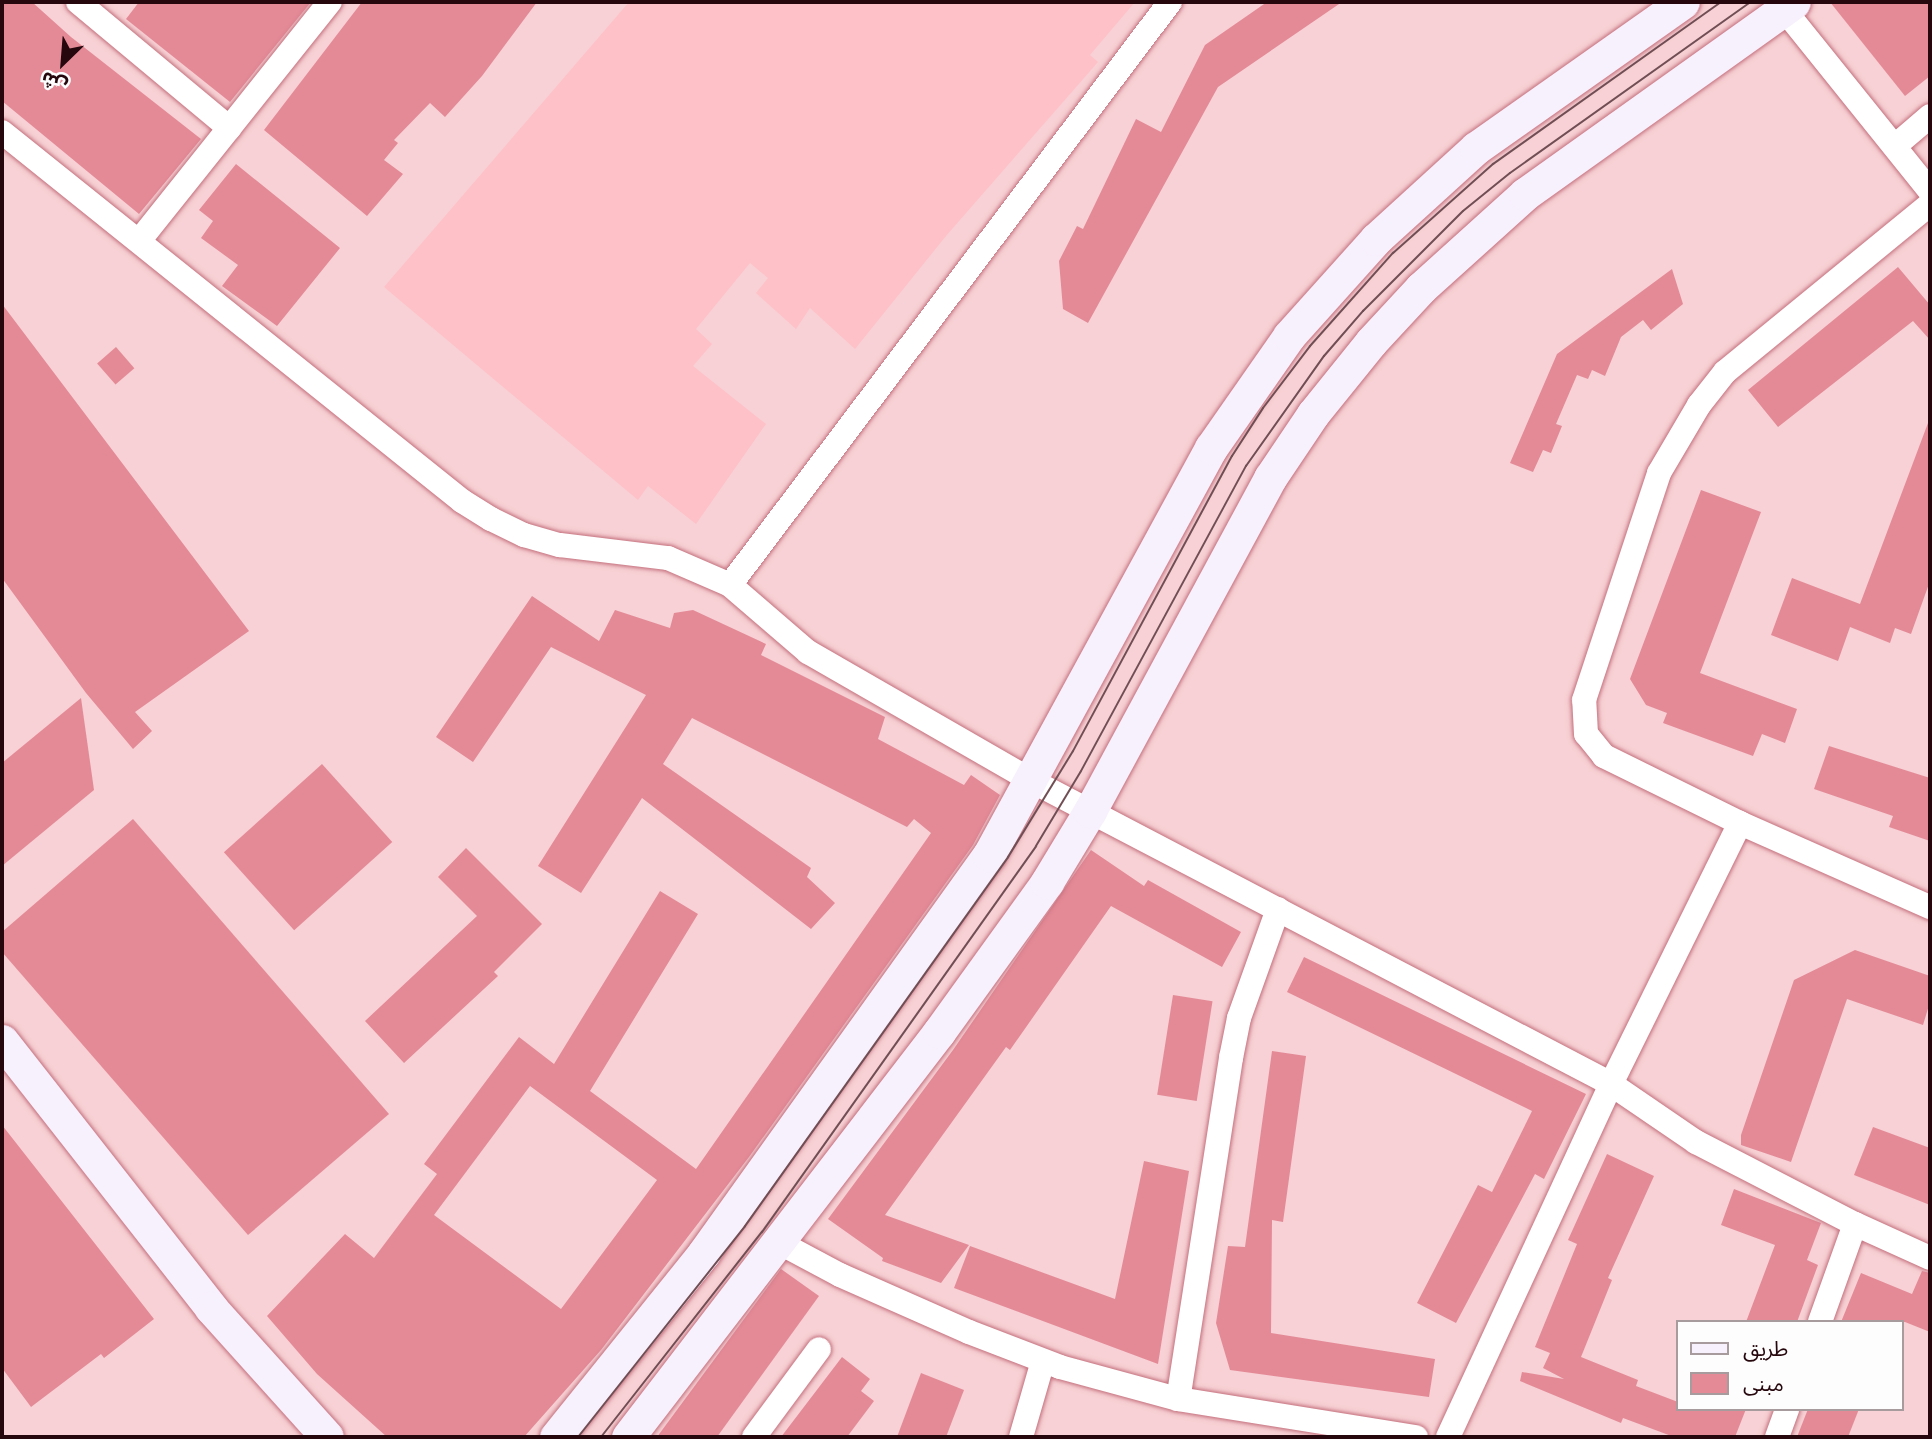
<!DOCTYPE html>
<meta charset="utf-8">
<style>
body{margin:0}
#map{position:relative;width:1932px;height:1439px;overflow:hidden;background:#f7d1d5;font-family:Karla,"Noto Sans Arabic",sans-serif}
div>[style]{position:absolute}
.built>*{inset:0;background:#fec1c8}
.building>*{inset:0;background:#e48a97;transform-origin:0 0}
.roads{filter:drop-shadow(0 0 2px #c46f7c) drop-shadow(0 0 2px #c46f7c)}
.street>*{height:24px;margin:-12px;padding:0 12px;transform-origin:12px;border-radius:12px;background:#fff}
.secondary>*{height:33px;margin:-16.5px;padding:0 16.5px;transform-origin:16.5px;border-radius:16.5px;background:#f7f0fd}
.tram>*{height:2px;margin:-1px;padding:0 1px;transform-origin:1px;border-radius:1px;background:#704e54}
span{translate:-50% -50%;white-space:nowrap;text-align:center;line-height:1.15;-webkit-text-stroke:6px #fdfdfd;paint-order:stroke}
.frame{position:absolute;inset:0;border:4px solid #26070d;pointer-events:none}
.legend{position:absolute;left:1676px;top:1320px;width:228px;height:91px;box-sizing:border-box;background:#fdfdfd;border:2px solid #a79b9d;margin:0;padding:9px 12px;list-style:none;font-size:21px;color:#26070d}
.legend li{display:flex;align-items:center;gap:14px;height:35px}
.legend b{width:35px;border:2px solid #a79b9d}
.north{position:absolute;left:28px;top:28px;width:70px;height:70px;-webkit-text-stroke:5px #fdfdfd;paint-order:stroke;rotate:205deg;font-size:19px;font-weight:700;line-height:28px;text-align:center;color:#26070d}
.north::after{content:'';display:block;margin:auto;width:24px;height:32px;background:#26070d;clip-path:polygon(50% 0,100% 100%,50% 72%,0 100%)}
</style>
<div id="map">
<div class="built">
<div style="clip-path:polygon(629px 2px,1135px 2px,1090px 55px,1098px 62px,946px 236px,855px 349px,810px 308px,796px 329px,756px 293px,768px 278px,750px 263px,696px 329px,712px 344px,693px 366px,766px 424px,696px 524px,648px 486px,638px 500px,384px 287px)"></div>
</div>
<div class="building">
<div style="clip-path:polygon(2px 2px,32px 2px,71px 37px,201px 139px,139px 214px,2px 101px)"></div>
<div style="clip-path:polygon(139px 2px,311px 2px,230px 102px,126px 19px)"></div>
<div style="clip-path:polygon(362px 2px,537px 2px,482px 76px,445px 117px,430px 103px,394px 140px,398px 143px,384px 160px,403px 174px,367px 216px,264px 130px)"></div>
<div style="clip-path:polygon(1267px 2px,1342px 2px,1218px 87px,1088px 323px,1063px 309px,1059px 261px,1077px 226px,1083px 229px,1136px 119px,1161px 132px,1205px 45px)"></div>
<div style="clip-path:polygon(1830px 2px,1930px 2px,1930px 76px,1905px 96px)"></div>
<div style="clip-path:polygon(236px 164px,340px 248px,277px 326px,222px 286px,238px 265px,201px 238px,213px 221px,199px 210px)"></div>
<div style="clip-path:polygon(1898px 267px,1930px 305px,1930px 340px,1913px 321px,1778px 427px,1748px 390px)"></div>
<div style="clip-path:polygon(1672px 269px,1683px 304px,1651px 330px,1643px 320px,1621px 337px,1605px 376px,1592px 370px,1588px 379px,1577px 375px,1556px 424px,1562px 426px,1551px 453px,1543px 450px,1533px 472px,1510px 463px,1557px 354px)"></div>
<div style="clip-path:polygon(2px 304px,249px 631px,135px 712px,152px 731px,133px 749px,86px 693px,2px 578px)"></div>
<div style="left:116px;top:347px;width:28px;height:25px;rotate:49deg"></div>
<div style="clip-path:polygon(1928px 423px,1930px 423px,1930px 581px,1911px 634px,1895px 628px,1890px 643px,1850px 627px,1838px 661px,1771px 635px,1792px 578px,1860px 604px)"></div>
<div style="clip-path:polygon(1701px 490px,1761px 512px,1700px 673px,1797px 709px,1785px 743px,1762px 734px,1753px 756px,1663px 723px,1667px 713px,1646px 705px,1630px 679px)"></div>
<div style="clip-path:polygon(evenodd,532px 596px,599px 641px,615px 610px,670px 628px,674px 613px,693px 610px,766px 644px,761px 655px,885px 717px,878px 739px,964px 785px,971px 775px,1000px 795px,973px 845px,749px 1157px,601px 1350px,524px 1437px,387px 1437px,317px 1374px,267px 1316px,345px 1234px,374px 1258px,437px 1174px,424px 1164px,519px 1037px,554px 1064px,660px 891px,698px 914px,590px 1091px,696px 1169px,931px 833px,914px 819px,907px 827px,692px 718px,663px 764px,811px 868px,807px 877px,835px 903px,811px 929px,642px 798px,581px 893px,538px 866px,646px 695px,551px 647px,473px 762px,436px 737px,532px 596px,530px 1086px,657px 1180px,561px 1309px,434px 1215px,530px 1086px)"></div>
<div style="clip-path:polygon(81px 698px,94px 790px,2px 866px,2px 763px)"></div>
<div style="clip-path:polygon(1829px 746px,1930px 778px,1930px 841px,1889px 827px,1893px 816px,1814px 789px)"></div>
<div style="left:322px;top:764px;width:105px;height:132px;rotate:48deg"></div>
<div style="clip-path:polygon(133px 819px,389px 1114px,248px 1235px,2px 952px,2px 932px)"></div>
<div style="clip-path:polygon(466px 848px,542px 924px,494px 972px,498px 976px,404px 1063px,365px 1021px,477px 916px,438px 877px)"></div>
<div style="clip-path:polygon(1091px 850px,1144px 886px,1148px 880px,1241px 932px,1222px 967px,1111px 906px,1010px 1050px,1006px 1047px,885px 1215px,969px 1245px,941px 1283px,882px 1261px,883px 1258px,828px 1219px,953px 1050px)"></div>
<div style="clip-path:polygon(1855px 950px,1930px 976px,1930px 1002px,1923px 1025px,1847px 999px,1791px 1162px,1741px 1145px,1741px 1135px,1794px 980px)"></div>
<div style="clip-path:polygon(1304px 957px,1586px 1094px,1544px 1179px,1535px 1174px,1456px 1323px,1417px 1303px,1478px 1185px,1492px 1192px,1532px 1111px,1287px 992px)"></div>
<div style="left:1173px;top:995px;width:40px;height:101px;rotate:9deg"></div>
<div style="clip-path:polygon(1272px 1051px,1306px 1056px,1283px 1222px,1272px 1220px,1271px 1333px,1435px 1359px,1429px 1397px,1230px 1370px,1216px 1323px,1228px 1246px,1245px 1247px)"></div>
<div style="clip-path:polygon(2px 1125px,154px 1319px,104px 1358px,101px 1354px,31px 1407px,2px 1368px)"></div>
<div style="clip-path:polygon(1873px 1127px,1930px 1148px,1930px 1205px,1854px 1175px)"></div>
<div style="clip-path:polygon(1607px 1154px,1654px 1176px,1608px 1278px,1612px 1280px,1581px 1357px,1638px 1380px,1636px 1386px,1678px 1402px,1678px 1409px,1746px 1409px,1735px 1437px,1674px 1437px,1623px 1418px,1621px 1423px,1520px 1381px,1522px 1372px,1564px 1379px,1543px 1368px,1550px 1353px,1535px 1347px,1577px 1244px,1568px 1240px)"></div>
<div style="clip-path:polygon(1144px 1161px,1189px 1171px,1158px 1364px,954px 1288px,970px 1246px,1115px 1299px)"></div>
<div style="clip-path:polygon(1734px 1189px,1821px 1223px,1807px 1260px,1818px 1265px,1797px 1322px,1746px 1322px,1775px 1245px,1721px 1225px)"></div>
<div style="clip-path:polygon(781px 1269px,819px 1296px,717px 1437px,657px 1437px)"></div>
<div style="clip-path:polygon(1922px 1271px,1930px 1273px,1930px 1332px,1905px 1322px,1841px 1322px,1861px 1273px,1912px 1294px)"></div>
<div style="clip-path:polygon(842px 1357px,870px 1379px,861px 1391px,874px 1401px,847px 1437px,781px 1437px)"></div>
<div style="clip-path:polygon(921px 1373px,964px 1390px,946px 1437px,897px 1437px)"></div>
<div style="clip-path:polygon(1808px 1409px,1859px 1409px,1848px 1437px,1797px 1437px)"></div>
</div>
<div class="roads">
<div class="street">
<div style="left:78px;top:2px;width:197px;rotate:39.8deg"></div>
<div style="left:1170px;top:2px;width:730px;rotate:127.04deg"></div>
<div style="left:730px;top:585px;width:103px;rotate:40.7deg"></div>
<div style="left:808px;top:652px;width:258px;rotate:29.9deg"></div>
<div style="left:1032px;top:781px;width:653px;rotate:27.62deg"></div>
<div style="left:1611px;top:1084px;width:103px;rotate:34.3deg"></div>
<div style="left:1696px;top:1142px;width:179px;rotate:27.3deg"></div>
<div style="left:1855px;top:1224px;width:104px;rotate:109.7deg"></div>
<div style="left:1778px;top:2px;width:243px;rotate:51.2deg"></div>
<div style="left:2px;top:132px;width:590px;rotate:38.74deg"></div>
<div style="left:462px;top:501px;width:34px;rotate:32deg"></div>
<div style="left:491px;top:519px;width:37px;rotate:26deg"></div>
<div style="left:524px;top:535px;width:37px;rotate:16deg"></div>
<div style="left:560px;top:545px;width:109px;rotate:6.9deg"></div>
<div style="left:668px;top:558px;width:68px;rotate:23.5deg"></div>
<div style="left:1895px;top:146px;width:46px;rotate:-40.6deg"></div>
<div style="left:139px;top:241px;width:306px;rotate:-51.4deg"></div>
<div style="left:1740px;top:823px;width:152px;rotate:-153.8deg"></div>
<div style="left:1604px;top:756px;width:28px;rotate:-129deg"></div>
<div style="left:1586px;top:734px;width:34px;rotate:-93deg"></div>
<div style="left:1584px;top:700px;width:239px;rotate:-71.7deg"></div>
<div style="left:1659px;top:473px;width:79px;rotate:-59.5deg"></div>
<div style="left:1699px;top:405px;width:42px;rotate:-51.8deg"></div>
<div style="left:1725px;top:372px;width:265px;rotate:-39.3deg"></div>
<div style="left:1278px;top:909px;width:116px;rotate:109.7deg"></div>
<div style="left:1239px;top:1018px;width:41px;rotate:101.3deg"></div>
<div style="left:1231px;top:1058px;width:345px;rotate:98.8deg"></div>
<div style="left:1178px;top:1399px;width:241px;rotate:9.1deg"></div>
<div style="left:1855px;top:1224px;width:82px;rotate:24.4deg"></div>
<div style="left:780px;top:1243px;width:68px;rotate:28.1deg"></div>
<div style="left:840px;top:1275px;width:141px;rotate:23.8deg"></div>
<div style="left:969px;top:1332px;width:97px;rotate:21deg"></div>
<div style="left:1060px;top:1367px;width:122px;rotate:15.2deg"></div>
<div style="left:754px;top:1437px;width:109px;rotate:-53.5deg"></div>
<div style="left:1021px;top:1437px;width:79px;rotate:-73.9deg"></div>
<div style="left:1448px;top:1437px;width:389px;rotate:-65.2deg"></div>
<div style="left:1611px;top:1084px;width:291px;rotate:-63.7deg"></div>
<div style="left:1740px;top:823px;width:208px;rotate:23.9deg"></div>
<div style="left:1777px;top:1437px;width:30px;rotate:-70deg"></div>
</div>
<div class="secondary">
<div style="left:2px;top:1041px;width:339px;rotate:51.9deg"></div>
<div style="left:211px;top:1308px;width:173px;rotate:48deg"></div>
<div style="left:556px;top:1437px;width:235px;rotate:-51.2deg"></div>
<div style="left:703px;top:1254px;width:491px;rotate:-54.4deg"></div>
<div style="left:989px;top:855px;width:464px;rotate:-61.4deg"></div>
<div style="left:1211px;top:448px;width:136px;rotate:-55.1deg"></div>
<div style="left:1289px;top:336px;width:130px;rotate:-48.1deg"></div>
<div style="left:1376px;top:239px;width:135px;rotate:-42.3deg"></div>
<div style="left:1476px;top:148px;width:253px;rotate:-35.2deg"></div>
<div style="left:628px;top:1437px;width:511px;rotate:-52.48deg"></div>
<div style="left:939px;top:1032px;width:185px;rotate:-54.2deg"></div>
<div style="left:1047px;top:882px;width:83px;rotate:-58.8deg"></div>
<div style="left:1090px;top:811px;width:379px;rotate:-61.6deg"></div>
<div style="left:1270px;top:478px;width:77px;rotate:-56.1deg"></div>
<div style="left:1313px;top:414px;width:92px;rotate:-51.1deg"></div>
<div style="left:1371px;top:342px;width:74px;rotate:-47.2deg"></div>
<div style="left:1421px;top:288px;width:140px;rotate:-42.1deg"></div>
<div style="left:1525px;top:194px;width:330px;rotate:-35.5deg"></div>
</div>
</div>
<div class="tram">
<div style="left:578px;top:1437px;width:269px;rotate:-51.6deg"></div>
<div style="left:745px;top:1226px;width:453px;rotate:-54.5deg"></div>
<div style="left:1008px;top:857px;width:124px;rotate:-58.5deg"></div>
<div style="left:1073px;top:751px;width:335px;rotate:-61.7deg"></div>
<div style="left:1232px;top:456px;width:57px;rotate:-57.1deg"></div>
<div style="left:1263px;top:408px;width:78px;rotate:-52.8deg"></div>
<div style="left:1310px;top:346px;width:125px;rotate:-48.3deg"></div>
<div style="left:1393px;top:253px;width:134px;rotate:-41.7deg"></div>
<div style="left:1493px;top:164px;width:280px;rotate:-35.4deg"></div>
<div style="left:601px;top:1437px;width:261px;rotate:-51.9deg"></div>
<div style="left:762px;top:1232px;width:473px;rotate:-54.6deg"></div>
<div style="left:1036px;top:846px;width:87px;rotate:-59deg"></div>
<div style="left:1081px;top:771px;width:347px;rotate:-61.6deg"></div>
<div style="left:1246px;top:466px;width:135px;rotate:-54.7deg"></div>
<div style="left:1324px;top:356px;width:60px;rotate:-49.1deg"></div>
<div style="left:1363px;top:311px;width:141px;rotate:-45deg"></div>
<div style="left:1463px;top:211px;width:60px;rotate:-39deg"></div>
<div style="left:1510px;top:173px;width:296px;rotate:-35.4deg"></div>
</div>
<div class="frame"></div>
<ul class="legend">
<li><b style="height:9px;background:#f7f0fd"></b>طريق</li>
<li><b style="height:19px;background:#e48a97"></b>مبنى</li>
</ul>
<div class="north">ش</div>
</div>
